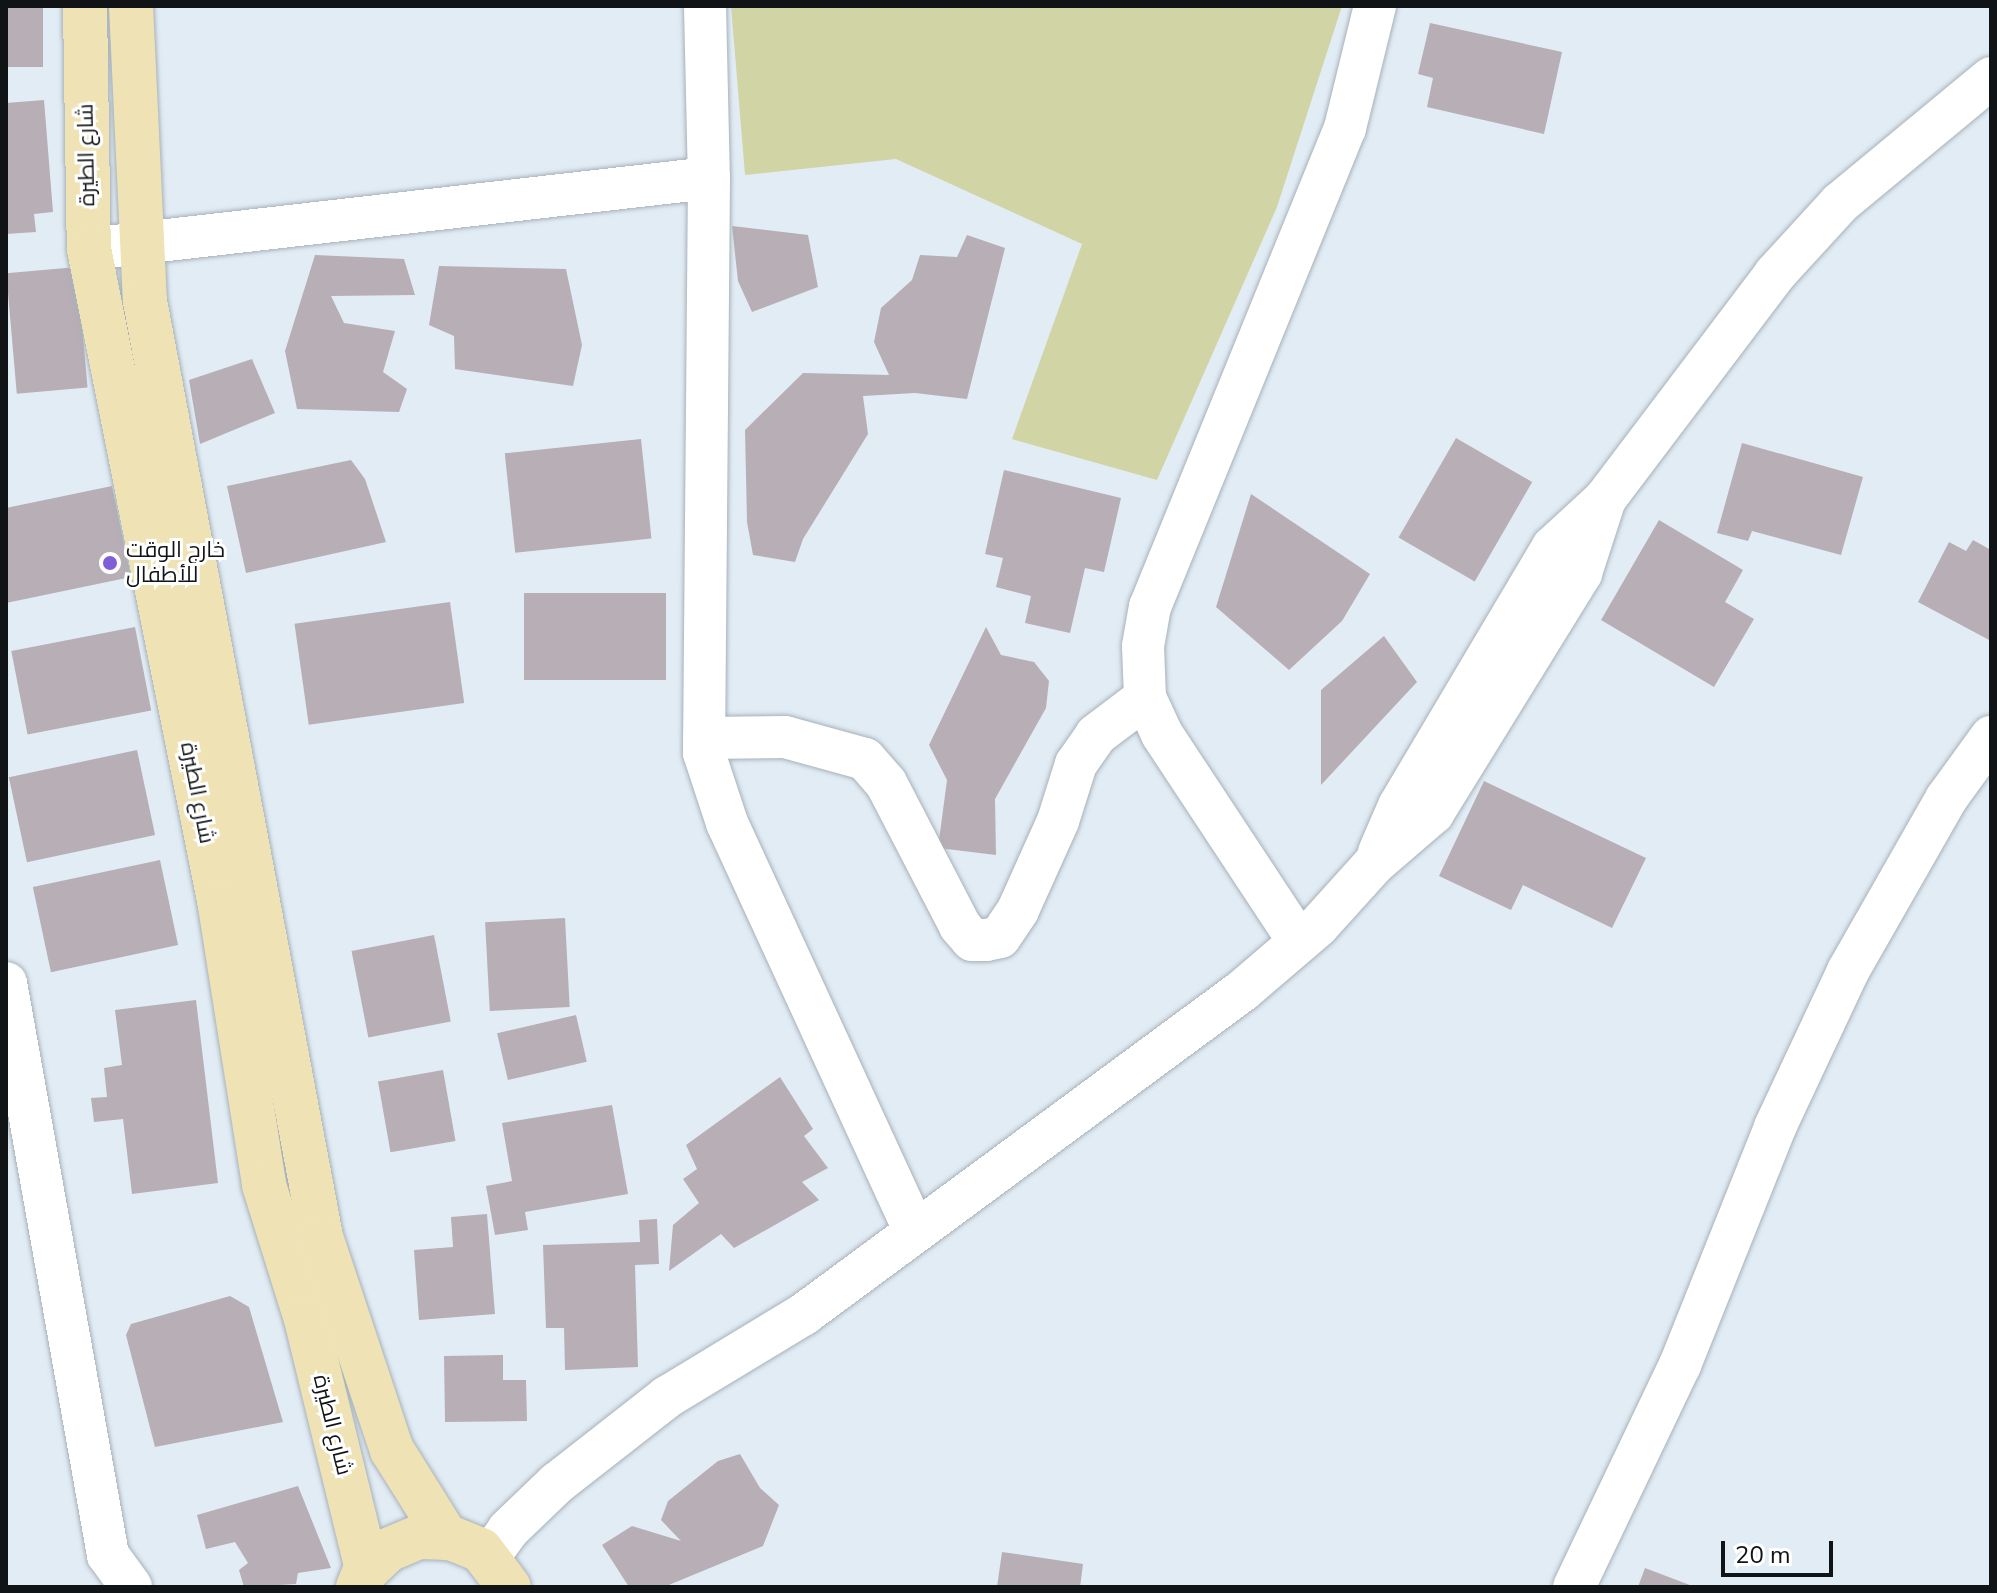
<!DOCTYPE html>
<meta charset="utf-8">
<style>
body{margin:0}
#map{position:relative;width:1997px;height:1593px;overflow:hidden;background:#e2ecf5;font-family:"Nunito Sans",Cairo,sans-serif}
div>[style]{position:absolute}
.green>*{inset:0;background:#d1d5a6}
.building>*{inset:0;background:#b8aeb5;transform-origin:0 0}
.roads{filter:drop-shadow(0 0 2px #a7b1b9) drop-shadow(0 0 2px #a7b1b9)}
.minor>*{height:42px;margin:-21px;padding:0 21px;transform-origin:21px;border-radius:21px;background:#fff}
.major>*{height:44px;margin:-22px;padding:0 22px;transform-origin:22px;border-radius:22px;background:#efe3b6}
.dots>*{width:22px;height:22px;translate:-50% -50%;box-sizing:border-box;border:4px solid #fff;border-radius:50%}
span{translate:-50% -50%;white-space:nowrap;text-align:center;line-height:1.15;-webkit-text-stroke:6px #fff;paint-order:stroke}
.street-label{font-size:22px;color:#101417}
.poi-label{font-size:22px;color:#101417}
.left{translate:0 -50%;text-align:left}
.frame{position:absolute;inset:0;border:8px solid #101417;pointer-events:none}
.scale{position:absolute;left:1721px;top:1541px;width:112px;height:36px;box-sizing:border-box;border:4px solid #101417;border-top:0;padding-left:10px;font-size:24px;line-height:28px;white-space:nowrap;color:#101417;-webkit-text-stroke:6px #fff;paint-order:stroke}
</style>
<div id="map">
<div class="green">
<div style="clip-path:polygon(731px 6px,1342px 6px,1277px 207px,1157px 480px,1012px 439px,1082px 244px,896px 159px,745px 175px)"></div>
</div>
<div class="building">
<div style="left:6px;top:6px;width:37px;height:61px"></div>
<div style="clip-path:polygon(1430px 23px,1562px 52px,1544px 134px,1427px 107px,1433px 78px,1418px 74px)"></div>
<div style="clip-path:polygon(44px 100px,53px 212px,34px 214px,36px 232px,6px 234px,6px 103px)"></div>
<div style="clip-path:polygon(732px 226px,808px 235px,818px 287px,752px 312px,738px 281px)"></div>
<div style="clip-path:polygon(967px 235px,1005px 248px,967px 399px,915px 393px,863px 396px,868px 434px,803px 539px,795px 562px,753px 555px,747px 522px,745px 430px,803px 373px,889px 375px,874px 342px,881px 308px,912px 280px,920px 255px,957px 257px)"></div>
<div style="clip-path:polygon(315px 255px,404px 259px,415px 295px,331px 296px,344px 323px,395px 331px,383px 372px,407px 389px,399px 412px,297px 409px,285px 351px)"></div>
<div style="clip-path:polygon(439px 266px,566px 269px,582px 345px,573px 386px,455px 369px,454px 336px,429px 325px)"></div>
<div style="left:77px;top:267px;width:121px;height:71px;rotate:85deg"></div>
<div style="clip-path:polygon(252px 359px,275px 413px,200px 444px,189px 380px)"></div>
<div style="left:1456px;top:438px;width:88px;height:115px;rotate:30deg"></div>
<div style="left:641px;top:439px;width:100px;height:137px;rotate:84deg"></div>
<div style="clip-path:polygon(1742px 443px,1863px 477px,1841px 555px,1752px 531px,1748px 541px,1717px 533px)"></div>
<div style="clip-path:polygon(351px 460px,365px 479px,386px 542px,246px 573px,227px 486px)"></div>
<div style="clip-path:polygon(1004px 470px,1121px 498px,1104px 572px,1085px 568px,1070px 633px,1025px 623px,1031px 596px,996px 587px,1003px 558px,985px 554px)"></div>
<div style="clip-path:polygon(112px 486px,131px 577px,6px 603px,6px 508px)"></div>
<div style="clip-path:polygon(1251px 494px,1370px 574px,1342px 621px,1289px 670px,1216px 607px)"></div>
<div style="clip-path:polygon(1659px 520px,1743px 570px,1725px 602px,1754px 619px,1714px 687px,1601px 620px)"></div>
<div style="clip-path:polygon(1973px 540px,1991px 550px,1991px 641px,1918px 602px,1949px 542px,1966px 551px)"></div>
<div style="left:524px;top:593px;width:142px;height:87px"></div>
<div style="left:450px;top:602px;width:102px;height:157px;rotate:82deg"></div>
<div style="left:135px;top:627px;width:85px;height:126px;rotate:79deg"></div>
<div style="clip-path:polygon(986px 627px,1001px 655px,1034px 662px,1049px 681px,1046px 708px,995px 799px,996px 855px,938px 848px,947px 780px,929px 745px)"></div>
<div style="clip-path:polygon(1384px 636px,1417px 682px,1321px 785px,1321px 690px)"></div>
<div style="left:137px;top:750px;width:87px;height:131px;rotate:78deg"></div>
<div style="clip-path:polygon(1484px 781px,1646px 858px,1612px 928px,1523px 885px,1511px 910px,1439px 876px)"></div>
<div style="left:160px;top:860px;width:87px;height:130px;rotate:78deg"></div>
<div style="left:565px;top:918px;width:89px;height:80px;rotate:87deg"></div>
<div style="left:434px;top:935px;width:88px;height:84px;rotate:79deg"></div>
<div style="clip-path:polygon(196px 1000px,218px 1183px,132px 1194px,123px 1119px,94px 1122px,91px 1098px,107px 1097px,104px 1068px,122px 1065px,115px 1010px)"></div>
<div style="left:576px;top:1015px;width:48px;height:81px;rotate:77deg"></div>
<div style="left:443px;top:1070px;width:72px;height:66px;rotate:80deg"></div>
<div style="clip-path:polygon(780px 1077px,813px 1129px,804px 1136px,828px 1168px,802px 1182px,819px 1200px,734px 1248px,721px 1234px,669px 1271px,673px 1225px,699px 1203px,683px 1179px,697px 1169px,686px 1145px)"></div>
<div style="clip-path:polygon(612px 1105px,628px 1194px,525px 1212px,528px 1230px,495px 1235px,486px 1186px,512px 1181px,502px 1123px)"></div>
<div style="clip-path:polygon(487px 1214px,495px 1314px,419px 1320px,414px 1250px,453px 1247px,451px 1217px)"></div>
<div style="clip-path:polygon(657px 1219px,659px 1264px,635px 1265px,638px 1367px,565px 1370px,564px 1328px,546px 1328px,543px 1245px,640px 1242px,639px 1220px)"></div>
<div style="clip-path:polygon(230px 1296px,249px 1307px,283px 1422px,155px 1447px,126px 1335px,131px 1324px)"></div>
<div style="clip-path:polygon(503px 1355px,503px 1380px,526px 1380px,527px 1421px,445px 1422px,444px 1356px)"></div>
<div style="clip-path:polygon(740px 1454px,760px 1488px,779px 1505px,763px 1546px,664px 1587px,629px 1587px,602px 1545px,632px 1526px,681px 1541px,661px 1520px,668px 1501px,718px 1461px)"></div>
<div style="clip-path:polygon(298px 1486px,331px 1568px,298px 1573px,296px 1584px,244px 1587px,239px 1570px,248px 1563px,235px 1542px,206px 1549px,197px 1515px)"></div>
<div style="clip-path:polygon(1002px 1552px,1083px 1564px,1080px 1587px,997px 1587px)"></div>
<div style="clip-path:polygon(1645px 1568px,1695px 1587px,1638px 1587px)"></div>
</div>
<div class="roads">
<div class="minor">
<div style="left:705px;top:6px;width:172px;rotate:88.7deg"></div>
<div style="left:709px;top:178px;width:575px;rotate:90.5deg"></div>
<div style="left:704px;top:753px;width:74px;rotate:71.8deg"></div>
<div style="left:727px;top:823px;width:449px;rotate:65.3deg"></div>
<div style="left:89px;top:249px;width:624px;rotate:-6.53deg"></div>
<div style="left:704px;top:738px;width:81px;rotate:-0.7deg"></div>
<div style="left:785px;top:737px;width:83px;rotate:15.4deg"></div>
<div style="left:865px;top:759px;width:32px;rotate:49deg"></div>
<div style="left:886px;top:783px;width:161px;rotate:62.6deg"></div>
<div style="left:960px;top:926px;width:18px;rotate:49deg"></div>
<div style="left:972px;top:940px;width:14px"></div>
<div style="left:986px;top:940px;width:14px;rotate:-12deg"></div>
<div style="left:1000px;top:937px;width:32px;rotate:-56deg"></div>
<div style="left:1018px;top:910px;width:98px;rotate:-65.8deg"></div>
<div style="left:1058px;top:821px;width:60px;rotate:-72.5deg"></div>
<div style="left:1076px;top:764px;width:35px;rotate:-55deg"></div>
<div style="left:1096px;top:735px;width:61px;rotate:-37.1deg"></div>
<div style="left:1379px;top:852px;width:50px;rotate:-66.5deg"></div>
<div style="left:1399px;top:806px;width:301px;rotate:-59.3deg"></div>
<div style="left:1553px;top:547px;width:71px;rotate:-42.7deg"></div>
<div style="left:1605px;top:499px;width:282px;rotate:-52.9deg"></div>
<div style="left:1775px;top:274px;width:96px;rotate:-47.5deg"></div>
<div style="left:1840px;top:203px;width:196px;rotate:-39.6deg"></div>
<div style="left:1299px;top:942px;width:249px;rotate:-123.4deg"></div>
<div style="left:1162px;top:734px;width:40px;rotate:-115deg"></div>
<div style="left:1145px;top:698px;width:52px;rotate:-92.2deg"></div>
<div style="left:1143px;top:646px;width:40px;rotate:-80deg"></div>
<div style="left:1150px;top:607px;width:517px;rotate:-67.85deg"></div>
<div style="left:1345px;top:128px;width:126px;rotate:-76.2deg"></div>
<div style="left:6px;top:983px;width:581px;rotate:79.89deg"></div>
<div style="left:108px;top:1555px;width:39px;rotate:54deg"></div>
<div style="left:488px;top:1558px;width:34px;rotate:-54deg"></div>
<div style="left:508px;top:1530px;width:68px;rotate:-43.8deg"></div>
<div style="left:557px;top:1483px;width:140px;rotate:-38deg"></div>
<div style="left:667px;top:1397px;width:160px;rotate:-31.2deg"></div>
<div style="left:804px;top:1314px;width:544px;rotate:-36.41deg"></div>
<div style="left:1242px;top:991px;width:100px;rotate:-40.5deg"></div>
<div style="left:1318px;top:926px;width:84px;rotate:-47.9deg"></div>
<div style="left:1374px;top:864px;width:78px;rotate:-40.8deg"></div>
<div style="left:1433px;top:813px;width:282px;rotate:-58.3deg"></div>
<div style="left:1581px;top:573px;width:78px;rotate:-72deg"></div>
<div style="left:1574px;top:1587px;width:246px;rotate:-64.5deg"></div>
<div style="left:1680px;top:1365px;width:256px;rotate:-68.2deg"></div>
<div style="left:1775px;top:1127px;width:172px;rotate:-64.9deg"></div>
<div style="left:1848px;top:971px;width:198px;rotate:-60.3deg"></div>
<div style="left:1946px;top:799px;width:77px;rotate:-54deg"></div>
</div>
<div class="major">
<div style="left:85px;top:6px;width:243px;rotate:89.1deg"></div>
<div style="left:89px;top:249px;width:670px;rotate:78.72deg"></div>
<div style="left:220px;top:906px;width:282px;rotate:81deg"></div>
<div style="left:264px;top:1185px;width:140px;rotate:72.6deg"></div>
<div style="left:306px;top:1319px;width:258px;rotate:76.3deg"></div>
<div style="left:131px;top:6px;width:295px;rotate:87.3deg"></div>
<div style="left:145px;top:301px;width:952px;rotate:79.35deg"></div>
<div style="left:321px;top:1237px;width:225px;rotate:71.6deg"></div>
<div style="left:392px;top:1450px;width:104px;rotate:58deg"></div>
<div style="left:358px;top:1587px;width:15px;rotate:-67deg"></div>
<div style="left:364px;top:1573px;width:33px;rotate:-44deg"></div>
<div style="left:388px;top:1550px;width:34px;rotate:-23deg"></div>
<div style="left:419px;top:1537px;width:32px;rotate:2deg"></div>
<div style="left:451px;top:1538px;width:32px;rotate:22deg"></div>
<div style="left:481px;top:1550px;width:46px;rotate:52.9deg"></div>
</div>
</div>
<div class="dots">
<div style="left:110px;top:563px;background:#805ed8"></div>
</div>
<div class="street-label">
<span style="left:87px;top:155px;rotate:-91deg">شارع الطيرة</span>
<span style="left:197px;top:793px;rotate:79deg">شارع الطيرة</span>
<span style="left:332px;top:1425px;rotate:76deg">شارع الطيرة</span>
</div>
<div class="poi-label">
<span class="left" style="left:126px;top:563px">خارج الوقت<br>للأطفال</span>
</div>
<div class="frame"></div>
<div class="scale">20 m</div>
</div>
